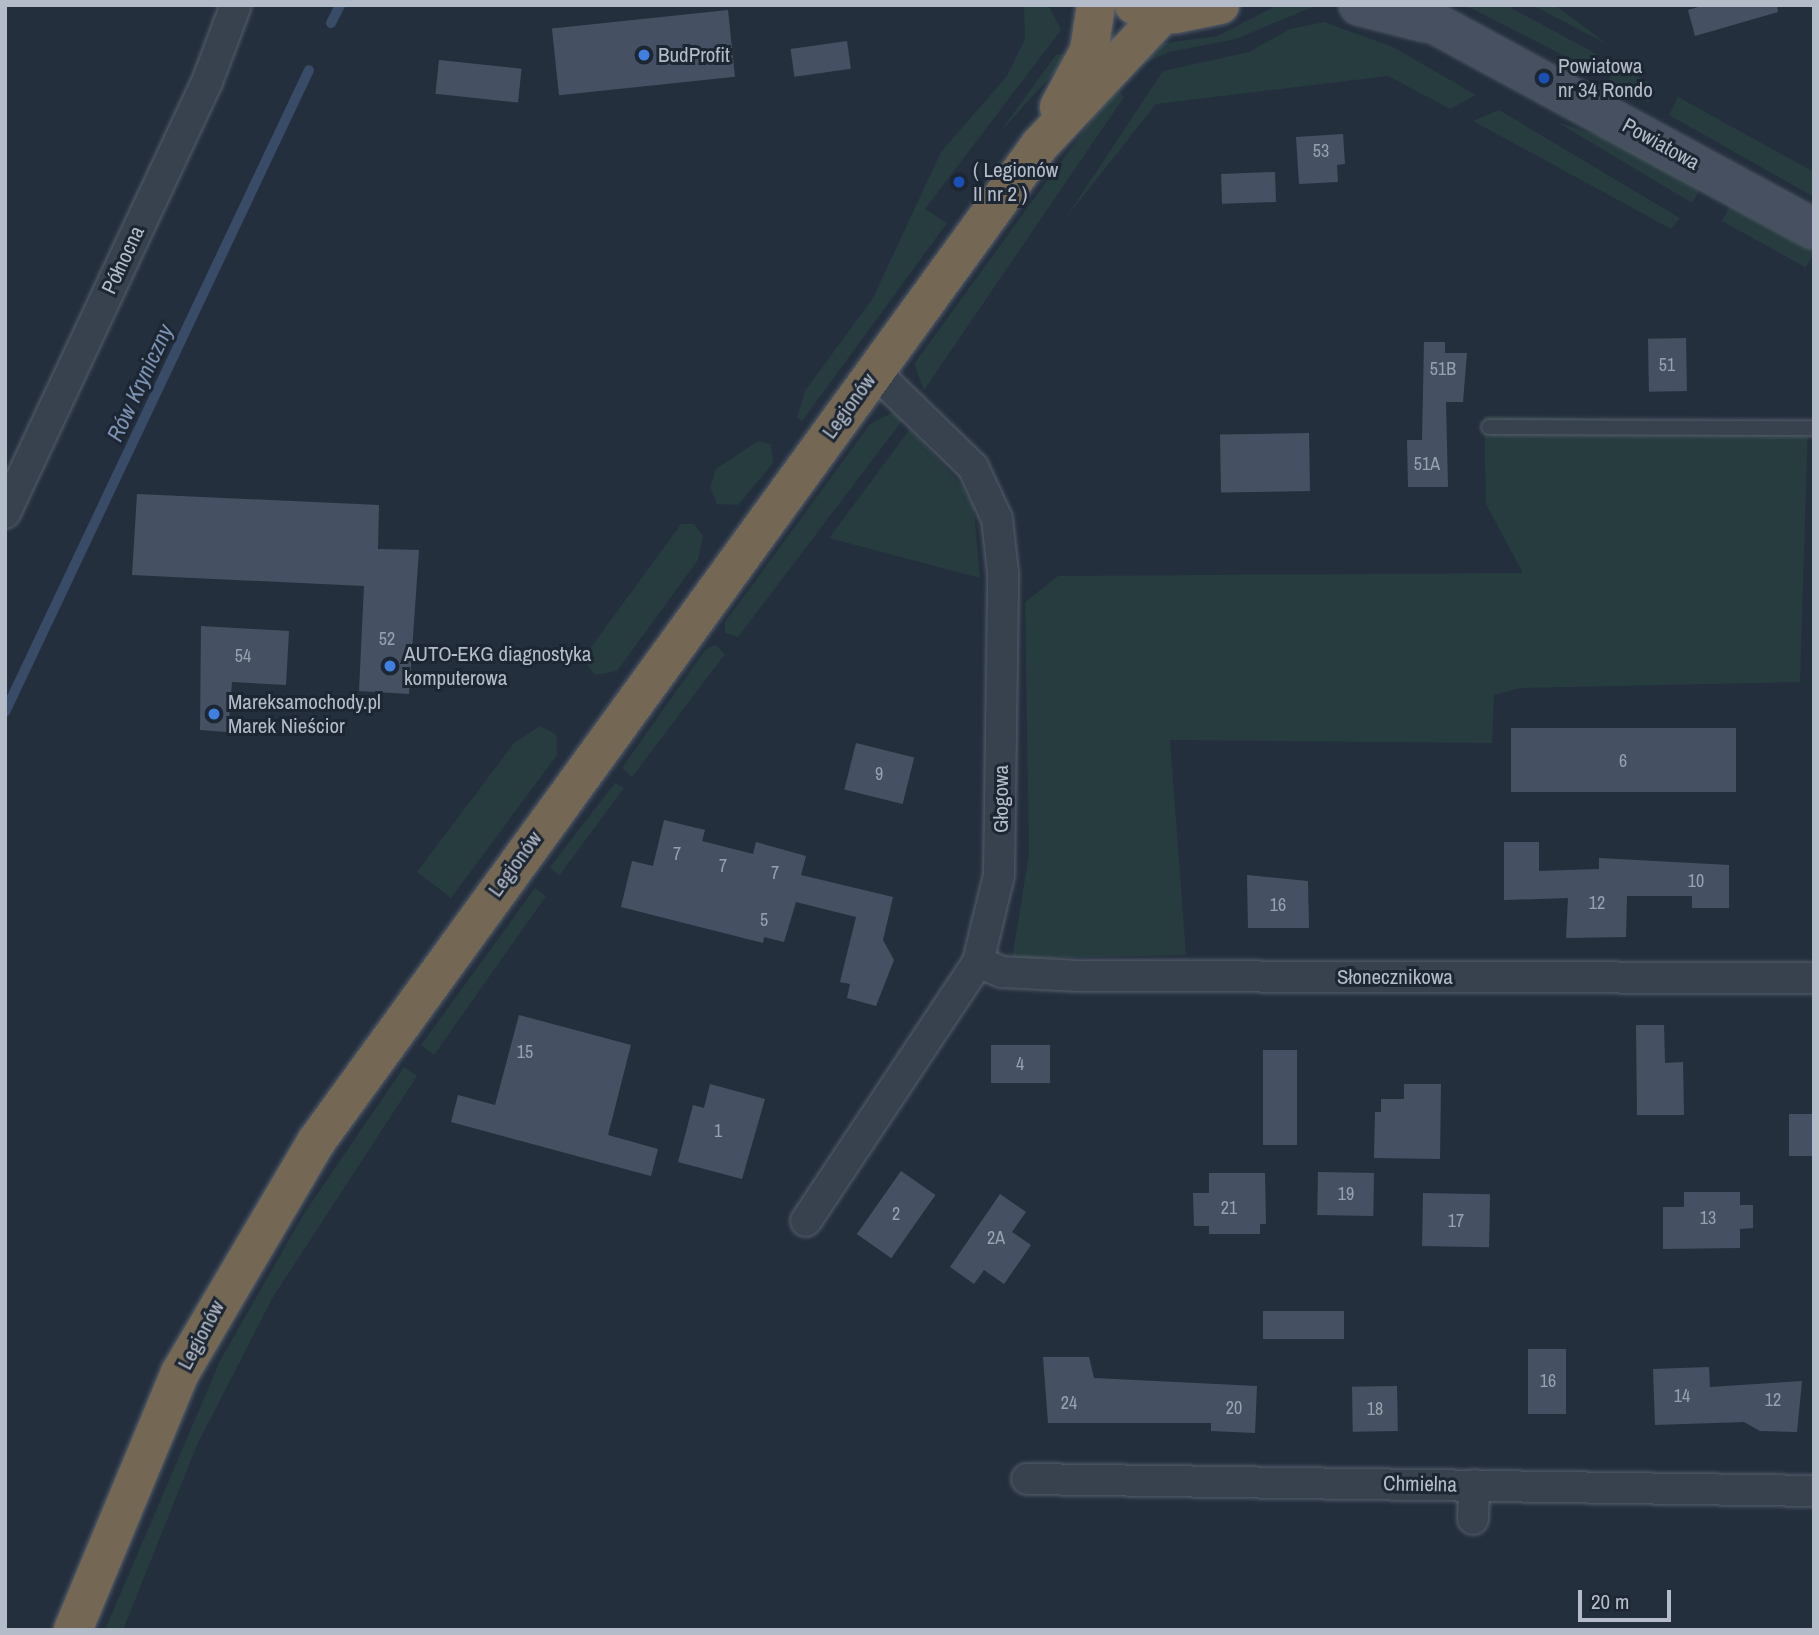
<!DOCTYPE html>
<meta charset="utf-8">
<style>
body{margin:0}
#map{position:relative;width:1819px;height:1635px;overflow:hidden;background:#242f3e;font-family:"Archivo Narrow",sans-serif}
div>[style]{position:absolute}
.green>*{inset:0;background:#263c3f;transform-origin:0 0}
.stream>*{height:10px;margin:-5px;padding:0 5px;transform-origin:5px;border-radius:5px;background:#394c67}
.building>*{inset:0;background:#455162;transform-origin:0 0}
.roads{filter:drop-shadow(0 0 2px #565f6c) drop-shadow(0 0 2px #565f6c)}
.lane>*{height:14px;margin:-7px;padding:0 7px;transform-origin:7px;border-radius:7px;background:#38414e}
.street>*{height:30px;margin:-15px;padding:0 15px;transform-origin:15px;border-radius:15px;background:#38414e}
.secondary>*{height:38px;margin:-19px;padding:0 19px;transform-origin:19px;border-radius:19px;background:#465061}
.highway>*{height:38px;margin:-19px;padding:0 19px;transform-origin:19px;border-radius:19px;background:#746855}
.dots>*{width:19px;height:19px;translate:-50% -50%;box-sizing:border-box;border:4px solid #1d2633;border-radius:50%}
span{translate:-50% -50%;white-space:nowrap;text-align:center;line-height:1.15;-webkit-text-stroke:6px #1d2633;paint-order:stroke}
.number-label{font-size:18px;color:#98a1af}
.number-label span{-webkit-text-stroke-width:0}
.poi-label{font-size:21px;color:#b4bcc9}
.left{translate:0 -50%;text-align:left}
.street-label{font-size:21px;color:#b4bcc9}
.water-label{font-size:23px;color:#7c92b1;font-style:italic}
.frame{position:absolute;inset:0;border:7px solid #b4bcc9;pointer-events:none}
.scale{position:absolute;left:1578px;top:1590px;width:93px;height:32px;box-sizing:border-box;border:4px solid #b4bcc9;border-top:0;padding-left:9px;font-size:21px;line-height:24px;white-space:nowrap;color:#b4bcc9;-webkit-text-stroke:5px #1d2633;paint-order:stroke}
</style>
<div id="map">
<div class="green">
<div style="clip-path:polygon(1024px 5px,1048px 5px,1061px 30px,925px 209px,947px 223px,802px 421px,797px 418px,805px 391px,873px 298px,941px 152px,1007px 76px,1025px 39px)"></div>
<div style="clip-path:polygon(1278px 5px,1315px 6px,1236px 39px,1169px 52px,1137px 67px,1158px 44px,1217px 36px)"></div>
<div style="clip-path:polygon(1465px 5px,1506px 5px,1598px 55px,1588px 68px)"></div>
<div style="clip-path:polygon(1532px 5px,1555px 5px,1607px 44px)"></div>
<div style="clip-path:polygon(1324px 22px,1393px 47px,1476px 95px,1450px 109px,1388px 76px,1156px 104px,1065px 219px,1163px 71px,1249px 52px,1290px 29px)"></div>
<div style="clip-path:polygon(1069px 53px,1066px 60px,999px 133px,1056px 55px)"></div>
<div style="left:1617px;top:65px;width:46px;height:17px;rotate:29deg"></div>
<div style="clip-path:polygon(1116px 86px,1124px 97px,924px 390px,914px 364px)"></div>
<div style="clip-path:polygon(1678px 97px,1814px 172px,1814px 197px,1669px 115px)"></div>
<div style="clip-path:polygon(1499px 110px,1680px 218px,1671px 229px,1473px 121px)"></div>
<div style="clip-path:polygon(1557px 122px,1616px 141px,1701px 188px,1692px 203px)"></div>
<div style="left:1730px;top:206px;width:96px;height:17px;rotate:29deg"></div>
<div style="clip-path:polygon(892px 413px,905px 417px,738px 637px,725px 633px,725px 622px,870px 424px)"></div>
<div style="clip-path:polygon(1484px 416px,1808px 424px,1800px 682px,1521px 688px,1494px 695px,1492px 743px,1170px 740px,1186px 955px,1012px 959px,1029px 854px,1025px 602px,1058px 576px,1523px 573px,1486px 504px)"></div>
<div style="clip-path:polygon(910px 429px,961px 484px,974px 509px,980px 578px,829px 538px)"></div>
<div style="clip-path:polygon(758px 441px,771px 444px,773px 463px,738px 505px,717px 504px,710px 487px,716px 469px)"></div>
<div style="clip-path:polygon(681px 524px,694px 524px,703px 536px,698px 560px,617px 671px,595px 675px,588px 666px,589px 650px)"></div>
<div style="clip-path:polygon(715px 645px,725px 654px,632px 777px,622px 768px,705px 650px)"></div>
<div style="clip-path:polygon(540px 726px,556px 734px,557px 755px,451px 898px,417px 872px,514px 743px)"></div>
<div style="clip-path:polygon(615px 783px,624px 788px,559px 876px,550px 867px)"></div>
<div style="clip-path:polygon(535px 888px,546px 896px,434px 1055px,421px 1045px)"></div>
<div style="clip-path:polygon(404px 1067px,417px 1076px,273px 1297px,197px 1445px,123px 1630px,105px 1630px,220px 1361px,303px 1215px)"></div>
</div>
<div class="stream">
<div style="left:331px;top:23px;width:20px;rotate:-63deg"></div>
<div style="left:5px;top:712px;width:710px;rotate:-64.66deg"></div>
</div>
<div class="building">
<div style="clip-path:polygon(1705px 5px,1777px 5px,1778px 12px,1695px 36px,1688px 10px)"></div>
<div style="left:728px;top:10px;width:67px;height:177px;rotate:84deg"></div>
<div style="left:847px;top:41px;width:28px;height:57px;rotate:82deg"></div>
<div style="left:439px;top:60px;width:83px;height:34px;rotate:6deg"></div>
<div style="clip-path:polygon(1343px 134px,1345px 164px,1337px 165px,1338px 182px,1299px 184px,1296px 137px)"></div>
<div style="left:1275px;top:172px;width:30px;height:54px;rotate:88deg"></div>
<div style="left:1686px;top:338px;width:53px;height:38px;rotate:89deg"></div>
<div style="clip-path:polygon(1424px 342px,1445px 342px,1445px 353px,1467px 353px,1463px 402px,1446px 402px,1448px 487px,1408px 487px,1407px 440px,1422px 440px)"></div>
<div style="left:1309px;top:433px;width:58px;height:89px;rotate:89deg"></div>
<div style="clip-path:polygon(137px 494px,379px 505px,378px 549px,419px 550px,409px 694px,359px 691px,364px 586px,132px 575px)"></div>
<div style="clip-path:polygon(201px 626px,289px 631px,286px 685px,232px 682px,228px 732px,200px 730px)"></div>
<div style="left:1511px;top:728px;width:225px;height:64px"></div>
<div style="left:856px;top:743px;width:60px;height:48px;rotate:14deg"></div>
<div style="clip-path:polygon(664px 820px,705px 830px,702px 841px,753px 854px,756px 842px,806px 856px,801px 875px,893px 897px,883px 940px,894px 960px,876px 1006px,847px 998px,850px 984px,840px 982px,856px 917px,796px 902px,784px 942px,764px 937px,763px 943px,621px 907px,632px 861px,653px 866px)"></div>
<div style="clip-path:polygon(1504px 842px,1539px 842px,1539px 871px,1599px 869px,1599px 858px,1729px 865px,1729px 908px,1692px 908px,1692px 896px,1627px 896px,1626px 937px,1566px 938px,1568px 898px,1504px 900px)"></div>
<div style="clip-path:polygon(1247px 875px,1308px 881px,1309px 928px,1248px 928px)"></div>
<div style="clip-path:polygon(519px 1015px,631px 1045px,608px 1135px,658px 1149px,651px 1176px,451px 1122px,458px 1095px,495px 1105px)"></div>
<div style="clip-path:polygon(1636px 1025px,1664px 1025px,1665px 1063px,1683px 1062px,1684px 1115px,1637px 1115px)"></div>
<div style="left:991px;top:1045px;width:59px;height:38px"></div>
<div style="left:1263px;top:1050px;width:34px;height:95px"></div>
<div style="clip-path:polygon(710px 1084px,765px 1099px,742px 1179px,678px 1162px,693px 1105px,704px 1108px)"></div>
<div style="clip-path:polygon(1404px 1084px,1441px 1084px,1440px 1159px,1374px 1158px,1375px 1112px,1381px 1112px,1381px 1099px,1404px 1099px)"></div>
<div style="left:1789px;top:1114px;width:25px;height:42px"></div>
<div style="left:901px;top:1171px;width:42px;height:77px;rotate:35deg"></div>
<div style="left:1318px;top:1172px;width:56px;height:43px;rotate:1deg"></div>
<div style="clip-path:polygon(1209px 1173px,1265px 1173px,1266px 1224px,1260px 1224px,1260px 1234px,1209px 1234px,1209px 1226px,1194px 1226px,1193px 1193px,1209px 1193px)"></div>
<div style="clip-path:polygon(1684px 1192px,1740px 1192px,1740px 1205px,1753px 1205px,1753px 1228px,1740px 1229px,1740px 1248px,1663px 1249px,1663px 1207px,1684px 1207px)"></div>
<div style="left:1423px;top:1193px;width:67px;height:53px;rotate:1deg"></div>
<div style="clip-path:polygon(1000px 1194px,1026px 1212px,1012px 1232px,1031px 1245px,1004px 1284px,984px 1270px,974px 1284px,950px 1267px)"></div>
<div style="left:1263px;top:1311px;width:81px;height:28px"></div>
<div style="left:1528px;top:1349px;width:38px;height:65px"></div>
<div style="clip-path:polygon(1043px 1357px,1089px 1357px,1094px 1378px,1257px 1386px,1255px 1433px,1211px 1431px,1211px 1423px,1048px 1423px)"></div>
<div style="clip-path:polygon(1709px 1367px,1710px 1387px,1802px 1381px,1797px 1432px,1760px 1431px,1744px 1422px,1655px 1425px,1653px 1369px)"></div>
<div style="left:1397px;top:1386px;width:45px;height:45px;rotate:89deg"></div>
</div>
<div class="roads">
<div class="lane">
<div style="left:1489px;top:427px;width:325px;rotate:0.2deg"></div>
</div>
<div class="street">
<div style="left:5px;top:513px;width:476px;rotate:-64.9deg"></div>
<div style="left:207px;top:82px;width:82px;rotate:-69.4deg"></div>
<div style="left:978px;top:962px;width:26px;rotate:23deg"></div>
<div style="left:1002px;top:972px;width:77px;rotate:3deg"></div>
<div style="left:1079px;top:976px;width:735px;rotate:0.16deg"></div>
<div style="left:806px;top:1221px;width:311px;rotate:-56.4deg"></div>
<div style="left:978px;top:962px;width:89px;rotate:-76.4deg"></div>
<div style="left:999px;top:875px;width:302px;rotate:-89.2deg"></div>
<div style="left:1003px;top:573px;width:54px;rotate:-96.3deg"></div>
<div style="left:997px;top:519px;width:57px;rotate:-114.8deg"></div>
<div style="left:973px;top:467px;width:138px;rotate:-135.9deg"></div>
<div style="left:1027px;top:1479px;width:787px;rotate:0.87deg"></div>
<div style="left:1473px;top:1519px;width:34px;rotate:-88deg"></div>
</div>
<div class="secondary">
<div style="left:1359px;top:5px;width:68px;rotate:14.4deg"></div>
<div style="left:1401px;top:5px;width:470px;rotate:28.5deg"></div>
</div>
<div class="highway">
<div style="left:1134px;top:5px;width:42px;rotate:12.4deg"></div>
<div style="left:1175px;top:14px;width:46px;rotate:-11.3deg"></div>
<div style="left:1059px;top:107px;width:64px;rotate:-61.8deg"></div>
<div style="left:1089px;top:51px;width:47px;rotate:-81.3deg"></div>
<div style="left:73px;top:1630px;width:278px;rotate:-67.4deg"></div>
<div style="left:180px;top:1373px;width:268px;rotate:-59.5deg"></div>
<div style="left:316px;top:1142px;width:1231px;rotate:-54.02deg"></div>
<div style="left:1039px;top:146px;width:183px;rotate:-46.8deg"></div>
</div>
</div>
<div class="dots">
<div style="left:644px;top:55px;background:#3f7fe0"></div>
<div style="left:1544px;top:78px;background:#1a4fb4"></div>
<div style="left:959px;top:182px;background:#1a4fb4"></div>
<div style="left:390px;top:666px;background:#3f7fe0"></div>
<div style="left:214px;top:714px;background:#3f7fe0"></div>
</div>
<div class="number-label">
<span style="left:1321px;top:151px">53</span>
<span style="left:1667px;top:365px">51</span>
<span style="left:1443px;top:369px">51B</span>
<span style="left:1427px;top:464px">51A</span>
<span style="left:387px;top:639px">52</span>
<span style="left:243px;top:656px">54</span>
<span style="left:1623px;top:761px">6</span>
<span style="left:879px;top:774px">9</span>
<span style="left:677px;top:854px">7</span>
<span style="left:723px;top:866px">7</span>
<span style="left:775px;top:873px">7</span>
<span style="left:1696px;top:881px">10</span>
<span style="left:1597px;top:903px">12</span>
<span style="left:1278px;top:905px">16</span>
<span style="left:764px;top:920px">5</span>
<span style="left:525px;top:1052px">15</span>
<span style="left:1020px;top:1064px">4</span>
<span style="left:718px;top:1131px">1</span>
<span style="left:1346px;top:1194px">19</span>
<span style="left:1229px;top:1208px">21</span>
<span style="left:896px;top:1214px">2</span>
<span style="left:1708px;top:1218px">13</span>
<span style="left:1456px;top:1221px">17</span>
<span style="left:996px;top:1238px">2A</span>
<span style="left:1548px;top:1381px">16</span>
<span style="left:1682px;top:1396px">14</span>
<span style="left:1773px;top:1400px">12</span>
<span style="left:1069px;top:1403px">24</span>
<span style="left:1234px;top:1408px">20</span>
<span style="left:1375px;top:1409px">18</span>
</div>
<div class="poi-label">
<span class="left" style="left:658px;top:55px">BudProfit</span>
<span class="left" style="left:1558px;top:78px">Powiatowa<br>nr 34 Rondo</span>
<span class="left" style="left:973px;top:182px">( Legionów<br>II nr 2 )</span>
<span class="left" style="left:404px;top:666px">AUTO-EKG diagnostyka<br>komputerowa</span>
<span class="left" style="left:228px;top:714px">Mareksamochody.pl<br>Marek Nieścior</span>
</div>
<div class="street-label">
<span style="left:1661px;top:144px;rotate:29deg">Powiatowa</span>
<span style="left:123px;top:260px;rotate:-65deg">Północna</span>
<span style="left:849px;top:406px;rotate:-54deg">Legionów</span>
<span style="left:1001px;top:799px;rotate:-90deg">Głogowa</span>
<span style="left:515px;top:864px;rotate:-54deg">Legionów</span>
<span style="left:1395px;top:977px">Słonecznikowa</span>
<span style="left:201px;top:1335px;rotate:-62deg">Legionów</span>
<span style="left:1420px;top:1484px;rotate:1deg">Chmielna</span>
</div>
<div class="water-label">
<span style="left:140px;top:383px;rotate:-65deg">Rów Kryniczny</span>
</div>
<div class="frame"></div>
<div class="scale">20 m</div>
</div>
